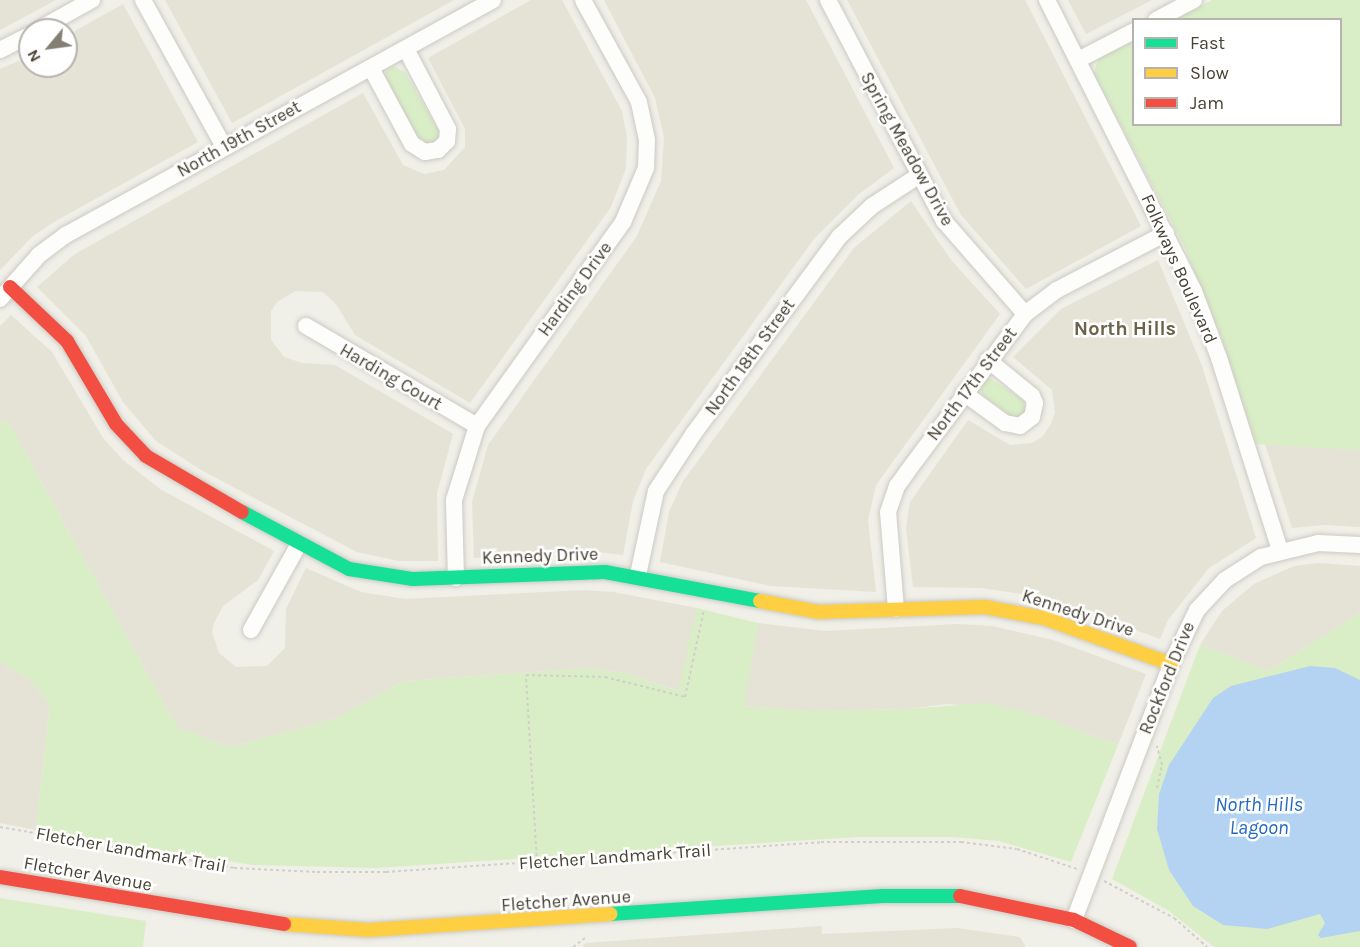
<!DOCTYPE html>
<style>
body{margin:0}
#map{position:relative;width:1360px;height:947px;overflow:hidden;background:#f0efe8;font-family:Karla,sans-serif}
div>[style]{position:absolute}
.residential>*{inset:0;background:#e5e3d5}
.green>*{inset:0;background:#d9eec6}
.water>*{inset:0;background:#b4d3f2}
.path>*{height:2px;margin-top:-1px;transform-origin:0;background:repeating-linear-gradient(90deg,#d1cfc9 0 3px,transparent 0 6px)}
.roads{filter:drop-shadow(0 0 2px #cccac3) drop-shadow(0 0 2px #cccac3)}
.street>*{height:16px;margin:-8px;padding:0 8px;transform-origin:8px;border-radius:8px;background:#fdfdfc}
.fast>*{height:14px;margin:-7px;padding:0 7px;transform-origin:7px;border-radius:7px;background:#16e098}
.slow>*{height:14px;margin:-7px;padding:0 7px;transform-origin:7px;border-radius:7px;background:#ffcf43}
.jam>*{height:14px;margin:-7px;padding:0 7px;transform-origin:7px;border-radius:7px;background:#f24e42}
span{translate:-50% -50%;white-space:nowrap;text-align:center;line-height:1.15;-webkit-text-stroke:5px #fff;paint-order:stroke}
.street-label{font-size:18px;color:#484234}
.neighbourhood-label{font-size:20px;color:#6b624a;font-weight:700}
.water-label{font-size:20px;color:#236abe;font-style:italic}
.legend{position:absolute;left:1132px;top:18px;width:210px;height:108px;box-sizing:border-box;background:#fff;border:2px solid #b6b3ae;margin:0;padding:8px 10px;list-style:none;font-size:18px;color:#484234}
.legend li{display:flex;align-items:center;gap:12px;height:30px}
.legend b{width:30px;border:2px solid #b6b3ae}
.north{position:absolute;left:18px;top:18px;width:60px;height:60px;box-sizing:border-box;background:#fff;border:2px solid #b6b3ae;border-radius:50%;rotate:241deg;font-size:16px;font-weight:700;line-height:24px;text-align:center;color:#484234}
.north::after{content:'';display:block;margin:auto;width:21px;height:27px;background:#837f73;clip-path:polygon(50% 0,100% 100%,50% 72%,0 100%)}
</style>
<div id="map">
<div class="residential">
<div style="clip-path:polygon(0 0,56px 0,0 30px)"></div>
<div style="clip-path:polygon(165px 0,454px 0,232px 123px)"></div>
<div style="clip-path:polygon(531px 0,562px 0,622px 111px,627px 138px,626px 168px,611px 207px,470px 403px,355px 335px,336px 304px,323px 292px,295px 291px,277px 302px,271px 311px,271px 340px,284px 357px,302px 363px,335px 365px,453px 434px,437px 493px,438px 561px,399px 561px,357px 552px,201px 470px,156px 441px,123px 402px,86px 336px,37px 287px,75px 254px,363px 93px,403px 165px,424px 174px,444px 170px,465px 147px,465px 129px,428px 58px)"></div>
<div style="clip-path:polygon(604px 0,806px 0,894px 168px,859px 194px,814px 239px,646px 469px,633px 501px,623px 555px,590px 551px,474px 558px,472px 502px,488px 445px,637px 236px,661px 181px,664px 137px,655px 98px)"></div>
<div style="clip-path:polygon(847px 0,1025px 0,1141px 226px,1026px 289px,961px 215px)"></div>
<div style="clip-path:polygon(1068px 0,1152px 0,1086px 34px)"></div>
<div style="clip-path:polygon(123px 4px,198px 142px,54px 222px,33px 236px,0 270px,0 69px,30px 56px,30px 66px,66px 66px,66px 36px)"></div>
<div style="clip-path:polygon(911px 201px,951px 260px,1000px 314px,876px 485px,868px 520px,876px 592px,771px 586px,660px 562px,669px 512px,683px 481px,854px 248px)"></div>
<div style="clip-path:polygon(1158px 260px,1202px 366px,1256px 538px,1209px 568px,1168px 620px,1160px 639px,1049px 598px,981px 588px,913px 587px,906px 528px,910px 502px,968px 420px,1010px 445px,1032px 443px,1043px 436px,1051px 424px,1055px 413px,1052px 390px,1013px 357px,1061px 309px)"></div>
<div style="clip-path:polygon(11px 315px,52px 352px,103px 438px,123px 460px,160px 489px,274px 551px,258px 580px,223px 606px,214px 623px,212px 632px,219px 653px,236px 667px,267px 666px,285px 648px,286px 609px,306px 568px,361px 592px,405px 599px,585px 590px,613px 592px,697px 608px,679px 691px,624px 673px,589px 668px,404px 681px,337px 718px,229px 747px,177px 727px,7px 420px,0 423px,0 326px)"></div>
<div style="clip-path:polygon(1265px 444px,1360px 450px,1360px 527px,1324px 525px,1292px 528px)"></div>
<div style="clip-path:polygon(1319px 563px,1360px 566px,1360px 613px,1268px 671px,1200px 645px,1222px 611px,1254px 584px,1294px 566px)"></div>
<div style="clip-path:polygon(758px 623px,825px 631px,958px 624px,992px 626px,1053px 640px,1146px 674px,1118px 745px,1025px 711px,948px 704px,907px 709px,811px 711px,743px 706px)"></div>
<div style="clip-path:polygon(0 662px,28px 678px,50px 704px,36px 830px,0 823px)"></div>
<div style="clip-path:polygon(822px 926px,822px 934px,957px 928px,1020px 937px,1026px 947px,582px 947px,586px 943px)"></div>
</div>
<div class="green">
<div style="clip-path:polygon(1212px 0,1360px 0,1360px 450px,1256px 444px,1221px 336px,1184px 246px,1094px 73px,1098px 59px,1133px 41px,1134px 124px,1340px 124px,1340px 20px,1175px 19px)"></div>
<div style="clip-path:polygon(393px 66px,405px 72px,438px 130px,439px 139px,433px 145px,419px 141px,385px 79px,386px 71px)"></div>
<div style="clip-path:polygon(988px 377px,1022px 399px,1027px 411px,1018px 418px,1010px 416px,983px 395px,980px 387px)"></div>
<div style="clip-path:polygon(7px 420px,177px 727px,229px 747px,337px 718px,404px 681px,589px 668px,624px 673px,678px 691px,697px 608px,758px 623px,744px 706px,811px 711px,907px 709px,987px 703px,1025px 711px,1118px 745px,1071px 862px,999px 841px,953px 837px,857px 837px,376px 868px,253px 865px,36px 830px,50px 704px,28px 678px,0 662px,0 423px)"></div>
<div style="clip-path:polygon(1360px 613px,1360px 947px,1214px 947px,1169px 911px,1112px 879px,1200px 645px,1268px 671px)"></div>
<div style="clip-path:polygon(0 898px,146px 921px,143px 947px,0 947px)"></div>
</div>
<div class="water">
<div style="clip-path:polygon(1310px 666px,1335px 668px,1360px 680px,1360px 931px,1321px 938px,1318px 935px,1325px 923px,1320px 914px,1267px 929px,1223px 925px,1193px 906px,1169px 870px,1157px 829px,1159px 794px,1169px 765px,1213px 698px,1231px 686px)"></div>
</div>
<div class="path">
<div style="left:1157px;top:788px;width:24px;rotate:-78deg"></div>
<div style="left:1162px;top:765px;width:20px;rotate:-105deg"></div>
<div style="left:0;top:827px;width:238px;rotate:9.9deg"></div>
<div style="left:234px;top:868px;width:83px;rotate:2.8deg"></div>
<div style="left:317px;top:872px;width:69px"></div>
<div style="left:386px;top:872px;width:436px;rotate:-3.9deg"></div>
<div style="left:821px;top:842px;width:140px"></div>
<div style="left:961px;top:842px;width:56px;rotate:7.1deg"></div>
<div style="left:1017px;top:849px;width:63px;rotate:18.4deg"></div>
<div style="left:537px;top:862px;width:187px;rotate:-93.4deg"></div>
<div style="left:526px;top:675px;width:79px;rotate:1.5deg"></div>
<div style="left:605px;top:677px;width:82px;rotate:14deg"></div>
<div style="left:685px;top:697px;width:89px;rotate:-77.7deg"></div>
<div style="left:1104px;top:881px;width:79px;rotate:27.9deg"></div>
<div style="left:1174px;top:918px;width:44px;rotate:41.3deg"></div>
<div style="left:573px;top:947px;width:15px;rotate:-37deg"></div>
</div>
<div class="roads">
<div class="street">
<div style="left:143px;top:0;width:168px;rotate:61.1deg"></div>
<div style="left:828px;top:0;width:250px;rotate:62.3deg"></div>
<div style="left:944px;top:221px;width:123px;rotate:48.9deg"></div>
<div style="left:1047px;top:0;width:326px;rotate:63.2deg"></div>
<div style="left:1194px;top:291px;width:72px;rotate:69.5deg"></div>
<div style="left:1219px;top:358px;width:201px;rotate:72.4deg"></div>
<div style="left:1156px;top:20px;width:43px;rotate:-27.8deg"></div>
<div style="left:38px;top:30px;width:62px;rotate:-29.1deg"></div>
<div style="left:0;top:50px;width:34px;rotate:-27deg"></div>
<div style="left:1078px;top:60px;width:63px;rotate:-27.4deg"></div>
<div style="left:371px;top:68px;width:86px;rotate:61.7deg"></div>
<div style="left:412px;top:144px;width:15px;rotate:32deg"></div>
<div style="left:425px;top:152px;width:13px;rotate:-9deg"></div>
<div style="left:438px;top:150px;width:13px;rotate:-45deg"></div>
<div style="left:447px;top:141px;width:12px;rotate:-85deg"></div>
<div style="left:448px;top:129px;width:90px;rotate:-117.7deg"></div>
<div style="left:0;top:299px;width:59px;rotate:-48.4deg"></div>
<div style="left:39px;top:255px;width:34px;rotate:-37deg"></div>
<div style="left:66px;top:235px;width:487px;rotate:-28.8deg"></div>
<div style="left:306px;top:326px;width:198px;rotate:30.3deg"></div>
<div style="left:964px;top:393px;width:51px;rotate:36.2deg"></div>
<div style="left:1005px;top:423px;width:15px;rotate:11deg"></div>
<div style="left:1020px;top:426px;width:15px;rotate:-37deg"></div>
<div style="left:1032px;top:417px;width:14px;rotate:-78deg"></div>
<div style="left:1035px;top:403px;width:8px;rotate:-113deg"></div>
<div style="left:1032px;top:396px;width:57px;rotate:-140.7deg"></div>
<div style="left:638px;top:575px;width:86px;rotate:-77.9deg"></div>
<div style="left:656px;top:491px;width:69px;rotate:-56.8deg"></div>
<div style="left:694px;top:433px;width:244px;rotate:-53.5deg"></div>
<div style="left:839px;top:237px;width:45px;rotate:-43.2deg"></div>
<div style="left:872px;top:206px;width:55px;rotate:-33.1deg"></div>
<div style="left:456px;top:578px;width:78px;rotate:-91.5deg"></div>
<div style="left:454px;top:500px;width:77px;rotate:-72.7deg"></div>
<div style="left:477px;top:426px;width:251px;rotate:-54.4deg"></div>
<div style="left:623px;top:222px;width:59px;rotate:-66.9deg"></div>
<div style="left:646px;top:168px;width:28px;rotate:-88deg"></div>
<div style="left:647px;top:140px;width:39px;rotate:-102deg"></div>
<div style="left:639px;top:102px;width:116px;rotate:-118.8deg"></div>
<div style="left:896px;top:609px;width:97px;rotate:-94.7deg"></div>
<div style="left:888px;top:512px;width:28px;rotate:-71deg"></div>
<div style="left:897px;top:486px;width:17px;rotate:-54deg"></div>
<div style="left:907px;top:472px;width:197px;rotate:-53.2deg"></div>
<div style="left:1025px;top:314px;width:40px;rotate:-37deg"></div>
<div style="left:1057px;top:290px;width:123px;rotate:-27.6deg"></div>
<div style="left:251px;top:630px;width:98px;rotate:-60.8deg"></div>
<div style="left:1074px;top:920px;width:274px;rotate:-69.2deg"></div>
<div style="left:1171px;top:664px;width:60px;rotate:-64.3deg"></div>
<div style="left:1197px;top:610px;width:41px;rotate:-47deg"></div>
<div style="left:1225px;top:580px;width:43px;rotate:-32.6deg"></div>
<div style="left:1261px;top:557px;width:59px;rotate:-13.8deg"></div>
<div style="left:1318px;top:543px;width:42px;rotate:2.7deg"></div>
</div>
<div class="fast">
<div style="left:242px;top:512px;width:121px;rotate:28deg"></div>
<div style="left:349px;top:569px;width:65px;rotate:8.9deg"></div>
<div style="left:413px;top:579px;width:192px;rotate:-2.1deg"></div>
<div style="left:605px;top:572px;width:158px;rotate:10.6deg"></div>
<div style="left:610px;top:914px;width:273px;rotate:-3.8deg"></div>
<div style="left:882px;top:896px;width:78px"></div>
</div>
<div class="slow">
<div style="left:760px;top:601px;width:59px;rotate:10.7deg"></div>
<div style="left:818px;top:612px;width:167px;rotate:-1.7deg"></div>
<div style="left:985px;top:607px;width:60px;rotate:10.6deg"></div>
<div style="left:1044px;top:618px;width:135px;rotate:19.9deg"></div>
<div style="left:284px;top:924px;width:85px;rotate:4deg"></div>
<div style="left:369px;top:930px;width:242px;rotate:-3.8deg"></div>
</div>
<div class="jam">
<div style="left:10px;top:287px;width:79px;rotate:43.5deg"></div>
<div style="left:67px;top:341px;width:96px;rotate:59.4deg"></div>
<div style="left:116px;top:424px;width:44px;rotate:46.8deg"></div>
<div style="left:146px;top:456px;width:111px;rotate:30.3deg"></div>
<div style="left:0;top:877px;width:288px;rotate:9.4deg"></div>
<div style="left:960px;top:896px;width:116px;rotate:11.9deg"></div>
<div style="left:1074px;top:920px;width:62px;rotate:25.7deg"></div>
</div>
</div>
<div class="street-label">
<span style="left:239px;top:139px;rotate:-29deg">North 19th Street</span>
<span style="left:907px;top:149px;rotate:61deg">Spring Meadow Drive</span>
<span style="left:1179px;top:269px;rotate:66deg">Folkways Boulevard</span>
<span style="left:575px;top:289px;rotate:-54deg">Harding Drive</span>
<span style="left:750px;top:357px;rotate:-54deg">North 18th Street</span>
<span style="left:391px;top:377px;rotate:30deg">Harding Court</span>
<span style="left:972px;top:384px;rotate:-53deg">North 17th Street</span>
<span style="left:540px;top:556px;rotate:-2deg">Kennedy Drive</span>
<span style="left:1078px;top:613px;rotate:18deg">Kennedy Drive</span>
<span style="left:1167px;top:678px;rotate:-68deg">Rockford Drive</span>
<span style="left:131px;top:850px;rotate:10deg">Fletcher Landmark Trail</span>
<span style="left:615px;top:857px;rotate:-4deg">Fletcher Landmark Trail</span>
<span style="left:88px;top:874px;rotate:10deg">Fletcher Avenue</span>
<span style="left:566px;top:901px;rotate:-4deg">Fletcher Avenue</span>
</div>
<div class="neighbourhood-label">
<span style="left:1125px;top:328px">North Hills</span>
</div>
<div class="water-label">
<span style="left:1259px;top:816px">North Hills<br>Lagoon</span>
</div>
<ul class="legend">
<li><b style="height:8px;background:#16e098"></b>Fast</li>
<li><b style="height:8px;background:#ffcf43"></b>Slow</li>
<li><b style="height:8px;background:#f24e42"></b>Jam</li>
</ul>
<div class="north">N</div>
</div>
